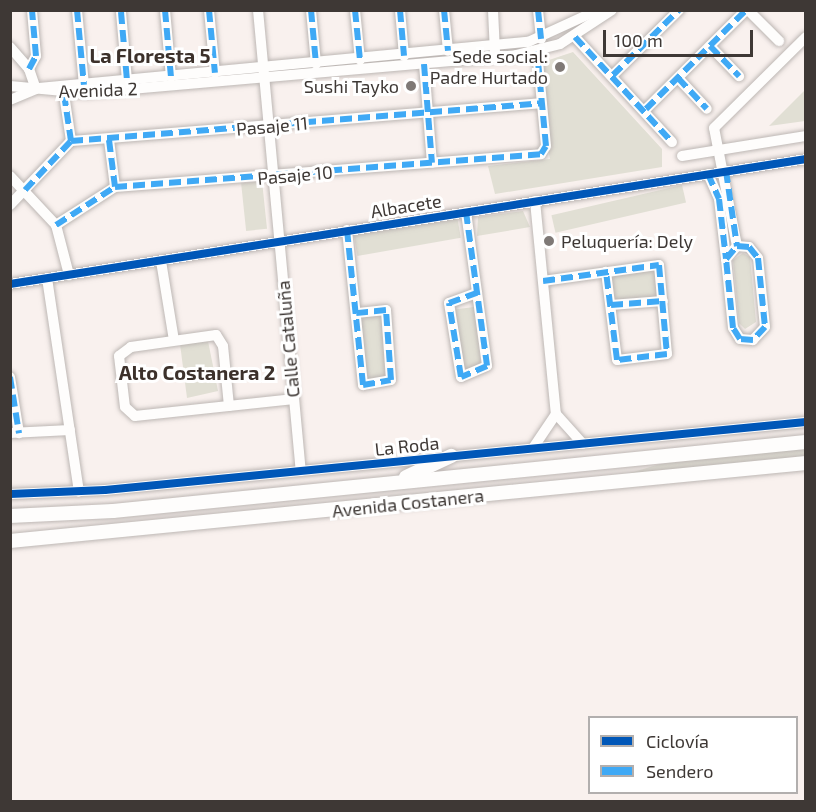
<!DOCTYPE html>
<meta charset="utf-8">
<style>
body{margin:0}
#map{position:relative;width:816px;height:812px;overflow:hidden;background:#f9f1ee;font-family:"Exo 2",sans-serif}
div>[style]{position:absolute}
.green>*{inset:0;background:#e1dfd4;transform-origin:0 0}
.roads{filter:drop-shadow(0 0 2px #bdb7b4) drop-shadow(0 0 2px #bdb7b4)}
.minor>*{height:10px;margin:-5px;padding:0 5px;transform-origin:5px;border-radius:5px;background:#fefdfc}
.major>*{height:14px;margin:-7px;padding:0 7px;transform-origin:7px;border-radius:7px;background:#fefdfc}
.quiet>*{height:6px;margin-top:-3px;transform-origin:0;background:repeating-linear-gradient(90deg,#3fa9f5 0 12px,transparent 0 18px)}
.cycleway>*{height:8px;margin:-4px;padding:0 4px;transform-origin:4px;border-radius:4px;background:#0057b8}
.dots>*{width:16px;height:16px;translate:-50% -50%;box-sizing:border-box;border:3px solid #fff;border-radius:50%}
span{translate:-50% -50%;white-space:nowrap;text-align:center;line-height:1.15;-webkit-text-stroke:6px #fff;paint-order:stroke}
.poi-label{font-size:18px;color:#3e3835}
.right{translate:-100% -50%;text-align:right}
.left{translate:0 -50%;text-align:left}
.street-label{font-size:18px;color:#3e3835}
.neighbourhood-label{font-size:20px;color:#3c312b;font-weight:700}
.frame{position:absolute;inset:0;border:12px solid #3e3835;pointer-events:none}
.legend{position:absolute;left:588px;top:716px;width:210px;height:78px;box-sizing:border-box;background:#fff;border:2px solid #b2afae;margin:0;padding:8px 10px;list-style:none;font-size:18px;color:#3e3835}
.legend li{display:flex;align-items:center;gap:12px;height:30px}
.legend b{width:30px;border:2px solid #b2afae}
.scale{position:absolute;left:603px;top:30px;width:150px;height:27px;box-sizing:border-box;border:3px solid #3e3835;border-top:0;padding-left:8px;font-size:18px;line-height:21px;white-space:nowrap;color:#3e3835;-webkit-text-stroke:4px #fff;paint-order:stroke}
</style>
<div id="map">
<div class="green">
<div style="clip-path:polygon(573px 52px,662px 149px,662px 167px,495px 194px,488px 166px,550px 159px,534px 65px)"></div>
<div style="clip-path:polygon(805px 90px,805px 121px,769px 126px)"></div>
<div style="left:262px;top:181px;width:48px;height:21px;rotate:84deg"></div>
<div style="left:682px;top:185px;width:18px;height:134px;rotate:77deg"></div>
<div style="clip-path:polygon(523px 211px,530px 227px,477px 236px,478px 217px)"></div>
<div style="left:457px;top:216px;width:22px;height:105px;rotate:80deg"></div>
<div style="clip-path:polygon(743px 253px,750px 257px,756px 322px,745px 329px,739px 323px,733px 260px)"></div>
<div style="clip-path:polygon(655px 269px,659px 301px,613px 304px,612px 275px)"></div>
<div style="left:474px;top:307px;width:61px;height:22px;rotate:83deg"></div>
<div style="left:381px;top:313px;width:65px;height:21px;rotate:86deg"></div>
<div style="clip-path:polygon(208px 341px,218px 391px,187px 398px,180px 344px)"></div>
<div style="clip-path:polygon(805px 448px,805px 457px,620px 476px,660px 464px)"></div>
</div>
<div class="roads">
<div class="minor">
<div style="left:77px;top:10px;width:75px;rotate:84.7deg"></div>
<div style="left:165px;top:10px;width:67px;rotate:84.9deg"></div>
<div style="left:209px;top:10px;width:63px;rotate:84.6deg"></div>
<div style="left:258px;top:10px;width:463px;rotate:84.7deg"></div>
<div style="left:311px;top:10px;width:54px;rotate:84.7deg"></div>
<div style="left:355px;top:10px;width:50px;rotate:84.3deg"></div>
<div style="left:400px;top:10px;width:46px;rotate:85deg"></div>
<div style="left:444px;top:10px;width:41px;rotate:84.4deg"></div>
<div style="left:493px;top:10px;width:42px;rotate:87.3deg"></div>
<div style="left:538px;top:10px;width:29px;rotate:84deg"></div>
<div style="left:748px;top:10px;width:44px;rotate:45deg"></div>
<div style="left:121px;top:12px;width:69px;rotate:85deg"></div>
<div style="left:575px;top:37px;width:143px;rotate:47.3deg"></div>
<div style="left:710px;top:46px;width:42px;rotate:46deg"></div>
<div style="left:10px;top:47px;width:29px;rotate:49deg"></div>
<div style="left:29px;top:69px;width:21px;rotate:71deg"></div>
<div style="left:424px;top:64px;width:99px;rotate:85.4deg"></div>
<div style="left:29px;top:69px;width:15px;rotate:-62deg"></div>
<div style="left:36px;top:56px;width:46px;rotate:-95deg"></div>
<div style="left:613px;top:75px;width:93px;rotate:-44.6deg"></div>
<div style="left:678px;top:78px;width:42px;rotate:46.9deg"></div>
<div style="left:10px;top:86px;width:75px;rotate:5.3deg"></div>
<div style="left:85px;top:93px;width:433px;rotate:-5deg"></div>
<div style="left:516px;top:55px;width:45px;rotate:-14deg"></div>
<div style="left:560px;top:44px;width:62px;rotate:-33.2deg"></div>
<div style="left:39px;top:88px;width:491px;rotate:-5.4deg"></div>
<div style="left:528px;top:42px;width:77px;rotate:-24.6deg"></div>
<div style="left:64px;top:94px;width:48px;rotate:81.5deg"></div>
<div style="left:10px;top:100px;width:28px;rotate:-23deg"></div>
<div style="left:646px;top:109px;width:141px;rotate:-44.7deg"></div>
<div style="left:109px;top:140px;width:47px;rotate:82.7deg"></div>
<div style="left:71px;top:141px;width:472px;rotate:-4.6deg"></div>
<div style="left:682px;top:156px;width:126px;rotate:-9.2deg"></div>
<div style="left:708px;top:174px;width:27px;rotate:66deg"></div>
<div style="left:719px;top:199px;width:60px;rotate:83.3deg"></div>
<div style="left:10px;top:176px;width:67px;rotate:46.8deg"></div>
<div style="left:56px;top:225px;width:52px;rotate:75.4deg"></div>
<div style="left:535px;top:201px;width:214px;rotate:84.4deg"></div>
<div style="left:556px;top:414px;width:40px;rotate:48deg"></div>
<div style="left:10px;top:205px;width:88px;rotate:-46.4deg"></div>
<div style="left:466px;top:212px;width:155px;rotate:82.2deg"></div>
<div style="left:487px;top:366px;width:28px;rotate:157deg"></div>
<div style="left:461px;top:377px;width:75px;rotate:-99.2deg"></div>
<div style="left:449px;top:303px;width:30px;rotate:-20deg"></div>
<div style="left:56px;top:225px;width:70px;rotate:-32.8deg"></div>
<div style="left:115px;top:187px;width:427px;rotate:-4.4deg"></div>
<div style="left:541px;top:154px;width:9px;rotate:-58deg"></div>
<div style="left:546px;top:146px;width:95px;rotate:-95.4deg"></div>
<div style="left:347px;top:230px;width:156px;rotate:84.1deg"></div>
<div style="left:363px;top:385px;width:28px;rotate:-10deg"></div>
<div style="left:391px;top:380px;width:70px;rotate:-94.1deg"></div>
<div style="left:386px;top:310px;width:30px;rotate:174deg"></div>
<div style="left:737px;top:246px;width:120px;rotate:-101deg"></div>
<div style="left:714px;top:128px;width:129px;rotate:-44.7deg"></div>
<div style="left:737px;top:246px;width:12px;rotate:5deg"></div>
<div style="left:749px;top:247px;width:14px;rotate:51deg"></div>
<div style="left:758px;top:258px;width:69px;rotate:84.2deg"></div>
<div style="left:765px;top:327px;width:18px;rotate:133deg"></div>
<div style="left:753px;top:340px;width:13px;rotate:-176deg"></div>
<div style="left:740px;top:339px;width:13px;rotate:-122deg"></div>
<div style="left:733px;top:328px;width:69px;rotate:-95.8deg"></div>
<div style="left:726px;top:259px;width:17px;rotate:-50deg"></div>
<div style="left:161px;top:261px;width:80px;rotate:80.7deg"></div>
<div style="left:47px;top:278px;width:216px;rotate:81.5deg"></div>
<div style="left:543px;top:281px;width:117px;rotate:-7.9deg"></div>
<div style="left:659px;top:265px;width:89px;rotate:84.9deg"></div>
<div style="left:667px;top:354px;width:50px;rotate:173.2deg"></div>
<div style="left:617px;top:360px;width:89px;rotate:-97.1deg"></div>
<div style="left:10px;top:284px;width:806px;rotate:-8.92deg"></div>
<div style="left:611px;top:305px;width:52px;rotate:-4.4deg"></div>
<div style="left:10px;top:377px;width:57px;rotate:80.9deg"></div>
<div style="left:229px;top:406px;width:60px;rotate:-95.7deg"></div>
<div style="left:223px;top:346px;width:13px;rotate:-122deg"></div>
<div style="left:216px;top:335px;width:86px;rotate:172deg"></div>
<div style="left:131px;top:347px;width:15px;rotate:143deg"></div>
<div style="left:119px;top:356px;width:51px;rotate:83.3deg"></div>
<div style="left:125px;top:407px;width:13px;rotate:42deg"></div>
<div style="left:135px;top:416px;width:160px;rotate:-6.1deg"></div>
<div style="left:10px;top:433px;width:60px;rotate:-2.9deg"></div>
<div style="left:533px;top:448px;width:41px;rotate:-55.9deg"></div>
<div style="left:10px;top:494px;width:95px;rotate:-2.4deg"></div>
<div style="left:105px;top:490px;width:704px;rotate:-5.54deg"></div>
</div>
<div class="major">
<div style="left:406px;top:477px;width:50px;rotate:-25deg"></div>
<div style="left:10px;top:516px;width:103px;rotate:-2.8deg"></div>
<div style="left:113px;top:511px;width:696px;rotate:-5.69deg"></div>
<div style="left:10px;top:541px;width:800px;rotate:-5.6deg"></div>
</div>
</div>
<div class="quiet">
<div style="left:77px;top:10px;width:75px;rotate:84.7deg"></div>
<div style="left:165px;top:10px;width:67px;rotate:84.9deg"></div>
<div style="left:209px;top:10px;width:63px;rotate:84.6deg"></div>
<div style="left:311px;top:10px;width:54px;rotate:84.7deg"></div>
<div style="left:355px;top:10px;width:50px;rotate:84.3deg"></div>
<div style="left:400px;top:10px;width:46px;rotate:85deg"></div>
<div style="left:444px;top:10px;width:41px;rotate:84.4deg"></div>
<div style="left:538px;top:10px;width:29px;rotate:84deg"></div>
<div style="left:121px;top:12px;width:69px;rotate:85deg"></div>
<div style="left:575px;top:37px;width:143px;rotate:47.3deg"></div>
<div style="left:710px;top:46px;width:42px;rotate:46deg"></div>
<div style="left:424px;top:64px;width:99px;rotate:85.4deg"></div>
<div style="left:29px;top:69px;width:15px;rotate:-62deg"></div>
<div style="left:36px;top:56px;width:46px;rotate:-95deg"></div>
<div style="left:613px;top:75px;width:93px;rotate:-44.6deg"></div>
<div style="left:678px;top:78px;width:42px;rotate:46.9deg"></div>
<div style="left:64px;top:94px;width:48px;rotate:81.5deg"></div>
<div style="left:646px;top:109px;width:141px;rotate:-44.7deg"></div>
<div style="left:109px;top:140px;width:47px;rotate:82.7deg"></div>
<div style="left:71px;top:141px;width:472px;rotate:-4.6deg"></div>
<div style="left:726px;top:171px;width:76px;rotate:81.7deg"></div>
<div style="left:708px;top:174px;width:27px;rotate:66deg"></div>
<div style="left:719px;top:199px;width:60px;rotate:83.3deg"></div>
<div style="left:25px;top:190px;width:67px;rotate:-46.8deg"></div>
<div style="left:466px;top:212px;width:155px;rotate:82.2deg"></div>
<div style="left:487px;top:366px;width:28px;rotate:157deg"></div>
<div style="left:461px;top:377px;width:75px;rotate:-99.2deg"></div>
<div style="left:449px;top:303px;width:30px;rotate:-20deg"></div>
<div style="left:56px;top:225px;width:70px;rotate:-32.8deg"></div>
<div style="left:115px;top:187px;width:427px;rotate:-4.4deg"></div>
<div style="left:541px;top:154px;width:9px;rotate:-58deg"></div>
<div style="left:546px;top:146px;width:95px;rotate:-95.4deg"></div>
<div style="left:347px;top:230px;width:156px;rotate:84.1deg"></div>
<div style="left:363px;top:385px;width:28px;rotate:-10deg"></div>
<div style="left:391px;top:380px;width:70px;rotate:-94.1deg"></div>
<div style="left:386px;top:310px;width:30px;rotate:174deg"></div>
<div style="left:737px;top:246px;width:12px;rotate:5deg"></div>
<div style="left:749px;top:247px;width:14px;rotate:51deg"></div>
<div style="left:758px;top:258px;width:69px;rotate:84.2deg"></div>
<div style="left:765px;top:327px;width:18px;rotate:133deg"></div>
<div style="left:753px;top:340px;width:13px;rotate:-176deg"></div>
<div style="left:740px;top:339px;width:13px;rotate:-122deg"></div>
<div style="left:733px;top:328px;width:69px;rotate:-95.8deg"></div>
<div style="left:726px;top:259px;width:17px;rotate:-50deg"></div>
<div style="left:543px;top:281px;width:117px;rotate:-7.9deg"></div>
<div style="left:659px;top:265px;width:89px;rotate:84.9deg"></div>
<div style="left:667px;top:354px;width:50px;rotate:173.2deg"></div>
<div style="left:617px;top:360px;width:89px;rotate:-97.1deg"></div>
<div style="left:611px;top:305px;width:52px;rotate:-4.4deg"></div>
<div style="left:10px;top:377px;width:57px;rotate:80.9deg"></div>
</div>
<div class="cycleway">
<div style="left:10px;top:284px;width:806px;rotate:-8.92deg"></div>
<div style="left:10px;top:494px;width:95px;rotate:-2.4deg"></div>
<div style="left:105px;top:490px;width:704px;rotate:-5.54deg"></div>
</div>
<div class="dots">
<div style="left:560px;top:67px;background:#7f7976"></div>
<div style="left:411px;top:86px;background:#7f7976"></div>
<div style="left:549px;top:241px;background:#7f7976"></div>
</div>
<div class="poi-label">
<span class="right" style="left:548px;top:67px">Sede social:<br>Padre Hurtado</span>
<span class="right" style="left:399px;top:86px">Sushi Tayko</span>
<span class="left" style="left:561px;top:241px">Peluquería: Dely</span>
</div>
<div class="street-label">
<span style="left:98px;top:90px;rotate:-2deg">Avenida 2</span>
<span style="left:272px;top:126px;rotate:-5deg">Pasaje 11</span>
<span style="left:295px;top:175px;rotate:-5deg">Pasaje 10</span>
<span style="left:406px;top:206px;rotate:-9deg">Albacete</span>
<span style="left:288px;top:339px;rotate:-95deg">Calle Cataluña</span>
<span style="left:407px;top:446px;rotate:-6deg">La Roda</span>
<span style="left:408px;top:503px;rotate:-6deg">Avenida Costanera</span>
</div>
<div class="neighbourhood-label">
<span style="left:150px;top:55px">La Floresta 5</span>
<span style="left:197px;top:372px">Alto Costanera 2</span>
</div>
<div class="frame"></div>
<ul class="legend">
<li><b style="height:8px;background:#0057b8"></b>Ciclovía</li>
<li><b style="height:8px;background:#3fa9f5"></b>Sendero</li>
</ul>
<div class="scale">100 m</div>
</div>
